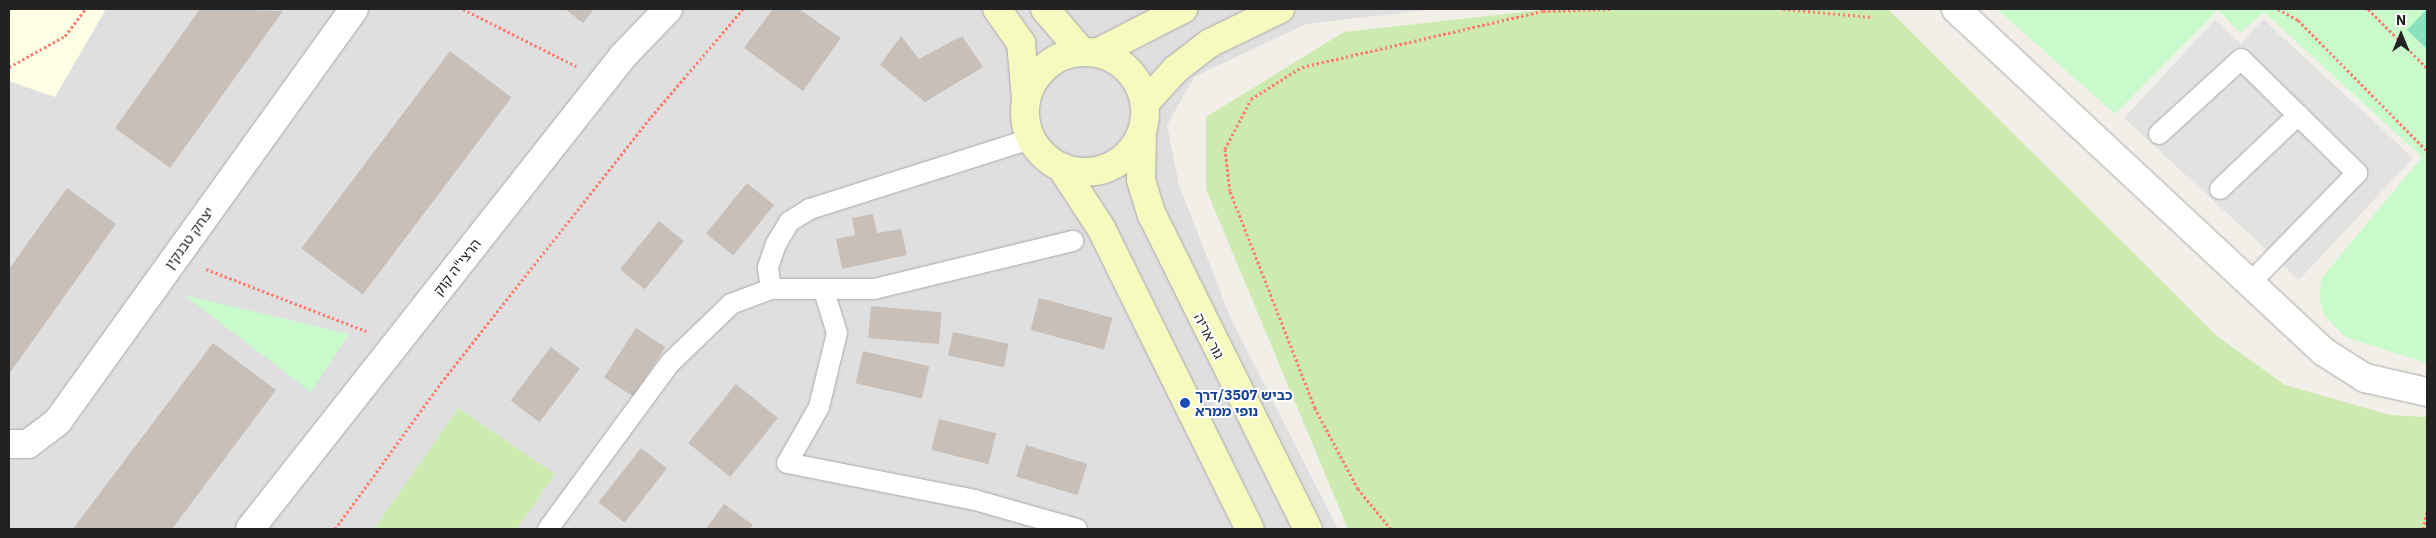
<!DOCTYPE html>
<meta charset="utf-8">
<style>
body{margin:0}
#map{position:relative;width:2436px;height:538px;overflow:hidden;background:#f2efe9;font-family:"IBM Plex Sans","Noto Sans Hebrew",sans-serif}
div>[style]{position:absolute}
.residential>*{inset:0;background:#e0dfdf}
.education>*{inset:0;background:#ffffe5}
.grass>*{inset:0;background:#cdebb0}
.park>*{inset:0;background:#c8facc}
.pitch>*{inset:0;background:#88e0be}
.parking>*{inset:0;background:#e2e2e2}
.building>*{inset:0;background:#c7bfb8;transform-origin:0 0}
.path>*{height:3px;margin-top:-1.5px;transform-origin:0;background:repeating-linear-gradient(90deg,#fa8072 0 2.5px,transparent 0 5px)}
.roads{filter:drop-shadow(0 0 1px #a9a9a9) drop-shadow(0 0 1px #a9a9a9)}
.lane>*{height:20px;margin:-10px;padding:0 10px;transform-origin:10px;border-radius:10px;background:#fff}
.street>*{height:28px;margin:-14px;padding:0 14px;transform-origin:14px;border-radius:14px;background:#fff}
.secondary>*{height:28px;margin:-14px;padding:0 14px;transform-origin:14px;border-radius:14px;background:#f7fabf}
.secondary>.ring{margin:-14px;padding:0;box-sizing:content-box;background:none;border:28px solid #f7fabf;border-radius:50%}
.dots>*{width:14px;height:14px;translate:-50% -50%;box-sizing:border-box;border:2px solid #fff;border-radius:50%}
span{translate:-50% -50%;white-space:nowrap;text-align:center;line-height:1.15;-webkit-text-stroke:4px #fff;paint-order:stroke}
.street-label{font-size:14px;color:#222}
.transit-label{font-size:14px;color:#164399;font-weight:700}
.left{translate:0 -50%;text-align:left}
.frame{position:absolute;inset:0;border:10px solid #222;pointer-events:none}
.north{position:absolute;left:2376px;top:10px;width:50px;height:50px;-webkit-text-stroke:4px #fff;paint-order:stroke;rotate:0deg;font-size:14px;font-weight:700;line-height:20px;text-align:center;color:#222}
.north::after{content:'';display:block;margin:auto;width:18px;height:22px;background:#222;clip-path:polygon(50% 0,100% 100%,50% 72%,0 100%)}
</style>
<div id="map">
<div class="residential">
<div style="clip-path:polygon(9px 9px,1435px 9px,1306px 24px,1194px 77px,1167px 125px,1179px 185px,1231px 319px,1338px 529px,9px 529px)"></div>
</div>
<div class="education">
<div style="clip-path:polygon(9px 9px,106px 9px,55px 97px,9px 81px)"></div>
</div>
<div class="grass">
<div style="clip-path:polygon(1551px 9px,1888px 9px,2217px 336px,2285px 385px,2390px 415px,2427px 417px,2427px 529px,1348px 529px,1206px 189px,1206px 117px,1344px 32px)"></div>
<div style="clip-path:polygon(458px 408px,555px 474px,517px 529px,374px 529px)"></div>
</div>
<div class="park">
<div style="clip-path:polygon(1997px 9px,2427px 9px,2427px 363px,2345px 337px,2324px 315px,2320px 299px,2321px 279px,2422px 157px,2264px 12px,2240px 33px,2218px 10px,2115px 114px)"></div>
<div style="clip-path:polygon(184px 295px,349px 334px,311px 392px)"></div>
</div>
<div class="pitch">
<div style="clip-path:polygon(2427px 9px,2427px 49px,2407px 30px)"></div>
</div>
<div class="parking">
<div style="clip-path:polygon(2263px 19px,2413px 158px,2299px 280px,2124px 118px,2215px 20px,2241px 44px)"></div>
</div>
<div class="building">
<div style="clip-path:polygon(200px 9px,283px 11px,170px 168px,115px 128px)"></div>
<div style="clip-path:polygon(565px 9px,594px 9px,583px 23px)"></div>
<div style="clip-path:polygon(773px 9px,799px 9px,841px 38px,803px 91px,744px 48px)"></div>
<div style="clip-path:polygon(901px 36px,919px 59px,962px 36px,983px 67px,925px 102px,880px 65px)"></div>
<div style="left:450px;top:51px;width:77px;height:247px;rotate:37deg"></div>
<div style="left:747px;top:183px;width:35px;height:65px;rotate:39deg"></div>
<div style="clip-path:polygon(67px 188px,116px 224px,9px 374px,9px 269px)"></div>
<div style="clip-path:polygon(873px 214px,877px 233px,901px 229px,907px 255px,842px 269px,836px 239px,855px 235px,852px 218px)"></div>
<div style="left:659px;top:221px;width:32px;height:62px;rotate:39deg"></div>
<div style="left:1039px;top:298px;width:76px;height:33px;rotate:15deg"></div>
<div style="left:871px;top:306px;width:71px;height:32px;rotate:5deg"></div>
<div style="left:636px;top:328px;width:35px;height:59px;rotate:33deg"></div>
<div style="left:953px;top:332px;width:57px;height:24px;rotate:12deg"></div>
<div style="clip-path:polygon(213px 343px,276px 390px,172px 529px,73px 529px)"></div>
<div style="left:551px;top:347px;width:36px;height:67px;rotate:37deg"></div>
<div style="left:863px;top:351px;width:68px;height:33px;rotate:13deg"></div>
<div style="left:736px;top:384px;width:54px;height:76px;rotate:39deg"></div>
<div style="left:939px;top:419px;width:59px;height:32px;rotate:14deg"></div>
<div style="left:1026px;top:445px;width:64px;height:33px;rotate:17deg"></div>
<div style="left:641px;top:448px;width:33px;height:69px;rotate:38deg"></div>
<div style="clip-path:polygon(724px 504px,753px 525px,750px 529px,706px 529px)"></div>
</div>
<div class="path">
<div style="left:463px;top:9px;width:127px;rotate:26.8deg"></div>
<div style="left:1783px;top:9px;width:89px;rotate:5.1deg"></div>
<div style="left:2278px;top:9px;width:23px;rotate:29deg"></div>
<div style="left:2298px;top:20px;width:184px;rotate:45.4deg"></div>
<div style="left:2368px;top:9px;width:83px;rotate:45deg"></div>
<div style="left:9px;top:67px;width:64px;rotate:-29deg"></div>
<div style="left:65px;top:36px;width:34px;rotate:-53deg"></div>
<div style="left:206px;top:269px;width:172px;rotate:21.2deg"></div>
<div style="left:335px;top:529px;width:185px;rotate:-54deg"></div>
<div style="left:444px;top:379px;width:334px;rotate:-51.7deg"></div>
<div style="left:651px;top:117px;width:142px;rotate:-49.6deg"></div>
<div style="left:1391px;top:529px;width:52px;rotate:-129.5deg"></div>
<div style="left:1358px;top:489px;width:92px;rotate:-118deg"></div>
<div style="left:1315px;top:408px;width:233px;rotate:-111.4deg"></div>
<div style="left:1230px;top:191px;width:42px;rotate:-96.8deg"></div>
<div style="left:1225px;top:149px;width:56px;rotate:-62.5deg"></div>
<div style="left:1251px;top:99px;width:60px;rotate:-32.1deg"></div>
<div style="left:1302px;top:67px;width:247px;rotate:-13.1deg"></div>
<div style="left:1543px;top:11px;width:67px;rotate:-1.7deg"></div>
<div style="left:2423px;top:529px;width:18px;rotate:-77deg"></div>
</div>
<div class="roads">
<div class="lane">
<div style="left:2159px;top:134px;width:111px;rotate:-42.4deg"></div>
<div style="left:2241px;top:59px;width:163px;rotate:44.5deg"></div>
<div style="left:2357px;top:173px;width:153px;rotate:134.2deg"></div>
<div style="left:2220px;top:189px;width:108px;rotate:-43.5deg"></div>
<div style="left:771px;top:289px;width:22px;rotate:-98deg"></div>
<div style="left:768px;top:267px;width:24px;rotate:-71deg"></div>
<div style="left:776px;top:244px;width:26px;rotate:-59deg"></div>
<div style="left:789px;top:222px;width:25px;rotate:-32deg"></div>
<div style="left:810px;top:209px;width:232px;rotate:-17.6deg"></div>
<div style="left:824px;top:291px;width:44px;rotate:72.8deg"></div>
<div style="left:837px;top:333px;width:76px;rotate:103.7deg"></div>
<div style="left:819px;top:407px;width:64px;rotate:119.7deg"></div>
<div style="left:787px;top:463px;width:192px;rotate:11.1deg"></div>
<div style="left:975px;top:500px;width:106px;rotate:15.9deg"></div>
<div style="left:548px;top:529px;width:206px;rotate:-53.7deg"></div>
<div style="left:670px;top:363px;width:85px;rotate:-44deg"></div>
<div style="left:731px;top:304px;width:43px;rotate:-20.6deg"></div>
<div style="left:771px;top:289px;width:103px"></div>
<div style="left:874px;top:289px;width:205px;rotate:-13.6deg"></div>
</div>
<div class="street">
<div style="left:1956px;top:9px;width:503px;rotate:42.99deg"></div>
<div style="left:2324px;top:352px;width:49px;rotate:32.4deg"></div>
<div style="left:2365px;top:378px;width:64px;rotate:12.7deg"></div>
<div style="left:9px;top:444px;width:19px"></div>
<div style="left:28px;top:444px;width:38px;rotate:-37deg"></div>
<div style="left:58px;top:421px;width:507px;rotate:-54.3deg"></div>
<div style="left:250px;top:529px;width:602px;rotate:-51.74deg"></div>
<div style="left:623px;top:56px;width:65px;rotate:-46.2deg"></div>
</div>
<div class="secondary">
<div style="left:997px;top:9px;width:42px;rotate:54.8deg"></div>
<div style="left:1021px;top:43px;width:55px;rotate:84.8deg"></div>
<div style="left:1045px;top:9px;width:57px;rotate:49.3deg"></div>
<div class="ring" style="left:1025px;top:52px;width:92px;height:92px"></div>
<div style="left:1097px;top:53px;width:97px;rotate:-27.1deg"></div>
<div style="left:1145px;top:103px;width:46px;rotate:-47.6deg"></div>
<div style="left:1176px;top:69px;width:43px;rotate:-37.4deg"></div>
<div style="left:1210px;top:43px;width:78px;rotate:-25.9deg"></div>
<div style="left:1142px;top:134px;width:46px;rotate:91.2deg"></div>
<div style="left:1141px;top:180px;width:37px;rotate:73deg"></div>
<div style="left:1152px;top:215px;width:351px;rotate:63.6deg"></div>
<div style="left:1061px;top:167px;width:73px;rotate:56.7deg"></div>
<div style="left:1101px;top:228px;width:336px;rotate:63.7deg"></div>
</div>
</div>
<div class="dots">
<div style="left:1185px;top:403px;background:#1a4fb4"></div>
</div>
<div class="street-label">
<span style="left:189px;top:238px;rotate:-54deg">יצחק טבנקין</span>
<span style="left:457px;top:267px;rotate:-52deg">הרצי"ה קוק</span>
<span style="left:1209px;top:336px;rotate:63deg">גור אריה</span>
</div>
<div class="transit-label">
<span class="left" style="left:1195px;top:403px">כביש 3507/דרך<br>נופי ממרא</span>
</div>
<div class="frame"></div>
<div class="north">N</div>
</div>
